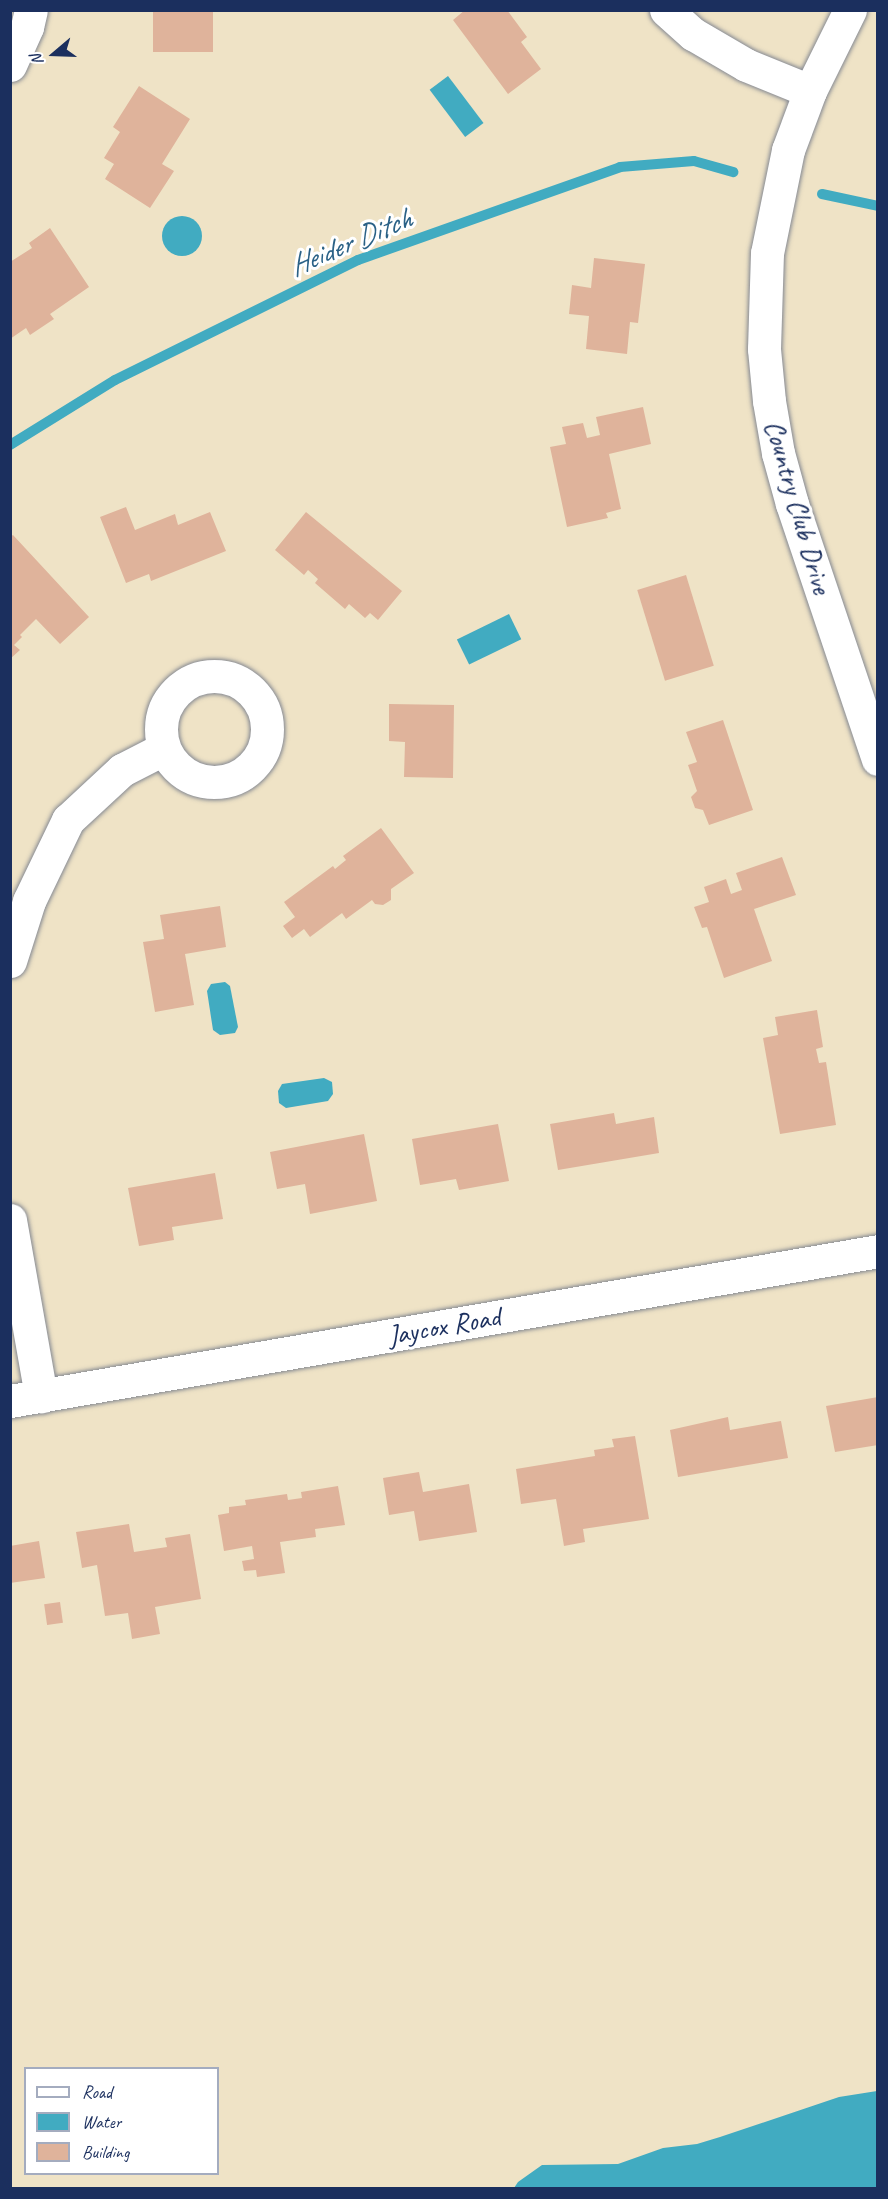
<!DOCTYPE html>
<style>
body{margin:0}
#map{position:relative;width:888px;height:2199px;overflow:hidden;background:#efe3c6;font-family:Caveat,sans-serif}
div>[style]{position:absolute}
.water>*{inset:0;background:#41abc1;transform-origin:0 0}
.round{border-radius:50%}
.stream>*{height:10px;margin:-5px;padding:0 5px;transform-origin:5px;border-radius:5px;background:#41abc1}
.building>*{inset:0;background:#dfb39b;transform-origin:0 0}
.roads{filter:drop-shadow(0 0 2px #858992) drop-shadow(0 0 2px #858992)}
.minor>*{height:33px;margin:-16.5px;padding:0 16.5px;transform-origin:16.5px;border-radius:16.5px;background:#fff}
.minor>.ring{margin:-16.5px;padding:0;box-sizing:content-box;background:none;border:33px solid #fff;border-radius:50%}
.tertiary>*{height:33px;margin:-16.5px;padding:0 16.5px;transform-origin:16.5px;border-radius:16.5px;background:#fff}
span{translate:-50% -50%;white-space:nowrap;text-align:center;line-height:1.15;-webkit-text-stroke:6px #fff;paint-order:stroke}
.street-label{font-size:28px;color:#1b2f5e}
.water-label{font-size:30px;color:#2a6186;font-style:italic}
.frame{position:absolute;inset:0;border:12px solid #1b2f5e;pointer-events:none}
.legend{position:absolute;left:24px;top:2067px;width:195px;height:108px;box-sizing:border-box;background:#fff;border:2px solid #a4acbf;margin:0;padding:8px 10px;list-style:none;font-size:18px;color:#1b2f5e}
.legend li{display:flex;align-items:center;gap:12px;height:30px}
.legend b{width:30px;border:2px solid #a4acbf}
.north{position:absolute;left:24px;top:24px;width:60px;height:60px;-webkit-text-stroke:4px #fff;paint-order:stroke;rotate:251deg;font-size:16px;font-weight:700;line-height:24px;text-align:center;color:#1b2f5e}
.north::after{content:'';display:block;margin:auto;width:21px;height:27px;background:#1b2f5e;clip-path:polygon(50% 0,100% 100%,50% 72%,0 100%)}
</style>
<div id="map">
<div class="water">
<div style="left:448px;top:76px;width:59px;height:23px;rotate:53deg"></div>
<div class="round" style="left:162px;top:216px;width:40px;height:40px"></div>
<div style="left:509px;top:614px;width:28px;height:58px;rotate:64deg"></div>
<div style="clip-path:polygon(225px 982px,230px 986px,238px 1027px,235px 1033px,220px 1035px,213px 1030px,207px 991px,211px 984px)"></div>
<div style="clip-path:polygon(324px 1078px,332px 1082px,333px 1094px,328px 1101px,286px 1108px,279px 1103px,278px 1091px,282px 1084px)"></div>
<div style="clip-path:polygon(877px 2091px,877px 2188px,514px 2188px,518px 2182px,542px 2165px,618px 2164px,663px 2148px,697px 2144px,720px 2137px,839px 2097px)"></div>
</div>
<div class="stream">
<div style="left:822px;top:194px;width:57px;rotate:12.1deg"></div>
<div style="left:10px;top:445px;width:123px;rotate:-31.8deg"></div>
<div style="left:115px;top:380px;width:271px;rotate:-26.3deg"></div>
<div style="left:358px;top:260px;width:278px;rotate:-19.5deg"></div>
<div style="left:620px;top:167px;width:74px;rotate:-4.6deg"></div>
<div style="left:694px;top:161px;width:41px;rotate:15.8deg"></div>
</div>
<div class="building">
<div style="left:153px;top:10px;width:60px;height:42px"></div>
<div style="clip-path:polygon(465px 10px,507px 10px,527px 37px,521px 42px,541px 69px,508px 94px,453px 20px)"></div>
<div style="clip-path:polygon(139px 86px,190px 119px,162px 164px,174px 171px,150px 208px,105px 179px,114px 164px,104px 158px,120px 132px,113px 127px)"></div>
<div style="clip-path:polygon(50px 228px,89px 287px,50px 314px,54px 319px,30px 335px,26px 328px,10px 339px,10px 262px,32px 248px,29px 243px)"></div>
<div style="clip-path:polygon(594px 258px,645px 264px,638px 323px,630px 322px,627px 354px,586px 349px,589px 316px,569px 314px,572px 285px,591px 288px)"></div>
<div style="clip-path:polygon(643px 407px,651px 444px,609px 454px,621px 509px,606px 513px,608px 518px,567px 527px,550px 447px,566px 444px,562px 427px,583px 423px,587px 438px,600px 435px,596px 417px)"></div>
<div style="clip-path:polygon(126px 507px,135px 530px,175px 514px,178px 525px,210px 512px,226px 551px,151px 581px,149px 574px,126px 583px,100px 517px)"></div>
<div style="clip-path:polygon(306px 512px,402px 591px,378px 620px,370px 613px,365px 618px,349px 604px,345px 609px,315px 583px,318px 579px,308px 570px,304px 575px,275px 550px)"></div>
<div style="clip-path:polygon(13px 535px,89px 617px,60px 644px,36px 619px,20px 635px,22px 637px,14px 645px,20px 650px,10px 659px,10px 537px)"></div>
<div style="left:686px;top:575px;width:95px;height:51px;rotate:73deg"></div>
<div style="clip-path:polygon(389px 704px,454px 705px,453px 778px,404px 777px,405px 742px,389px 741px)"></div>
<div style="clip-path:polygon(723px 720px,753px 810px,709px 825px,703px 810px,695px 808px,691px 797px,697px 791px,688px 765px,697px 762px,686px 732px)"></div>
<div style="clip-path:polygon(381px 828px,414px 873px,391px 889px,391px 900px,383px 905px,375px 904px,372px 900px,346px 919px,342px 913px,310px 937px,304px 929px,292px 938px,283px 926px,295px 917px,284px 902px,333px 866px,335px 869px,346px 860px,343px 856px)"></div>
<div style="clip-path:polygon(782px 857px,796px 895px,754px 909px,772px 961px,724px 978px,707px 927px,702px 928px,694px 907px,709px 902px,704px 887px,726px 879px,731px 894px,742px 890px,736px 873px)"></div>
<div style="clip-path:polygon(220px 906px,226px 947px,185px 954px,194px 1005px,155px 1012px,143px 942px,164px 939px,160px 915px)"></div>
<div style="clip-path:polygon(817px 1010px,823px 1047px,816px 1049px,819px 1063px,826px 1062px,836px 1125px,780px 1134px,763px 1038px,778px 1035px,775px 1017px)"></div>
<div style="clip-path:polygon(614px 1113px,616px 1124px,654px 1117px,659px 1153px,558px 1170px,550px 1124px)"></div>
<div style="clip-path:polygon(498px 1124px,509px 1181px,459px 1190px,456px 1179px,420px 1185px,412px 1139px)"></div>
<div style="clip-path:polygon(364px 1134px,377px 1201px,310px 1214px,305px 1184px,277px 1189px,270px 1152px)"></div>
<div style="clip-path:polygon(215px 1173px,223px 1219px,172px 1227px,174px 1240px,139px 1246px,128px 1188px)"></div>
<div style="clip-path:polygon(878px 1397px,878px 1445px,835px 1452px,826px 1406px)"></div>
<div style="clip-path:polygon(728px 1417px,730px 1430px,781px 1421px,788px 1458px,678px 1477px,670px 1430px)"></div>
<div style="clip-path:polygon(635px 1436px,649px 1519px,583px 1529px,585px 1542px,564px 1546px,556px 1499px,521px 1504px,516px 1469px,595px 1456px,594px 1450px,614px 1447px,612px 1439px)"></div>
<div style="clip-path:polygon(419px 1472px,423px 1492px,469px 1484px,477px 1532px,419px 1541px,414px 1511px,389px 1515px,383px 1478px)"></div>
<div style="clip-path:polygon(338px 1486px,345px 1525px,315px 1529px,316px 1537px,280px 1542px,285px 1573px,257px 1577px,256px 1570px,244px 1571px,242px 1561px,254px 1559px,252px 1546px,224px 1551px,218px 1515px,229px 1513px,229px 1507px,246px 1505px,245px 1500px,287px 1494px,288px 1500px,302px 1498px,301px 1492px)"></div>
<div style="clip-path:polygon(129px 1524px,134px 1552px,167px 1547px,165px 1538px,190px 1534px,201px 1599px,155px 1607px,160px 1634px,132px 1639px,128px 1613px,105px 1616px,97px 1565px,82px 1568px,76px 1532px)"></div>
<div style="clip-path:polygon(39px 1541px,45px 1578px,10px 1583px,10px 1546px)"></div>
<div style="left:60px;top:1602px;width:21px;height:16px;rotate:82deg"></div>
</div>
<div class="roads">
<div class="minor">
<div style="left:666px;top:10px;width:36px;rotate:42deg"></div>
<div style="left:693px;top:34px;width:61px;rotate:30.3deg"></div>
<div style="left:746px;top:65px;width:69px;rotate:22.1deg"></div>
<div style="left:850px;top:10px;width:90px;rotate:116.3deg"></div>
<div style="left:810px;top:91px;width:63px;rotate:110.4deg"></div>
<div style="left:788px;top:150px;width:105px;rotate:101.5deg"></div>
<div style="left:767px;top:253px;width:96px;rotate:91.8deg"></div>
<div style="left:764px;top:349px;width:52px;rotate:84.5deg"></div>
<div style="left:769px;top:401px;width:53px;rotate:80.2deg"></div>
<div style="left:778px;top:453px;width:53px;rotate:74.6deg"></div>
<div style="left:792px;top:504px;width:269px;rotate:71.4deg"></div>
<div style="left:10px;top:65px;width:42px;rotate:-65.9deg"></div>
<div style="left:27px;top:27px;width:17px;rotate:-77deg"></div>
<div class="ring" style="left:161px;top:676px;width:73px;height:73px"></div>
<div style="left:10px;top:961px;width:63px;rotate:-72.4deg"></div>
<div style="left:29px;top:901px;width:90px;rotate:-64.3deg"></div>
<div style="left:68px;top:820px;width:74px;rotate:-42.8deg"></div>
<div style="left:122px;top:770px;width:46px;rotate:-27.1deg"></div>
<div style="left:10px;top:1220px;width:179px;rotate:80deg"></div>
</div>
<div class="tertiary">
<div style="left:10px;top:1401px;width:881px;rotate:-9.8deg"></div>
</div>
</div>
<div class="street-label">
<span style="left:798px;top:507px;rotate:74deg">Country Club Drive</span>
<span style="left:444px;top:1326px;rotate:-10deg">Jaycox Road</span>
</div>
<div class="water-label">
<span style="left:350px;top:242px;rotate:-23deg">Heider Ditch</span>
</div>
<div class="frame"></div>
<ul class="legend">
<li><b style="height:8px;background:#fff"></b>Road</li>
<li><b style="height:16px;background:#41abc1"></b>Water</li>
<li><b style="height:16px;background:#dfb39b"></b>Building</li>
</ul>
<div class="north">N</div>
</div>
